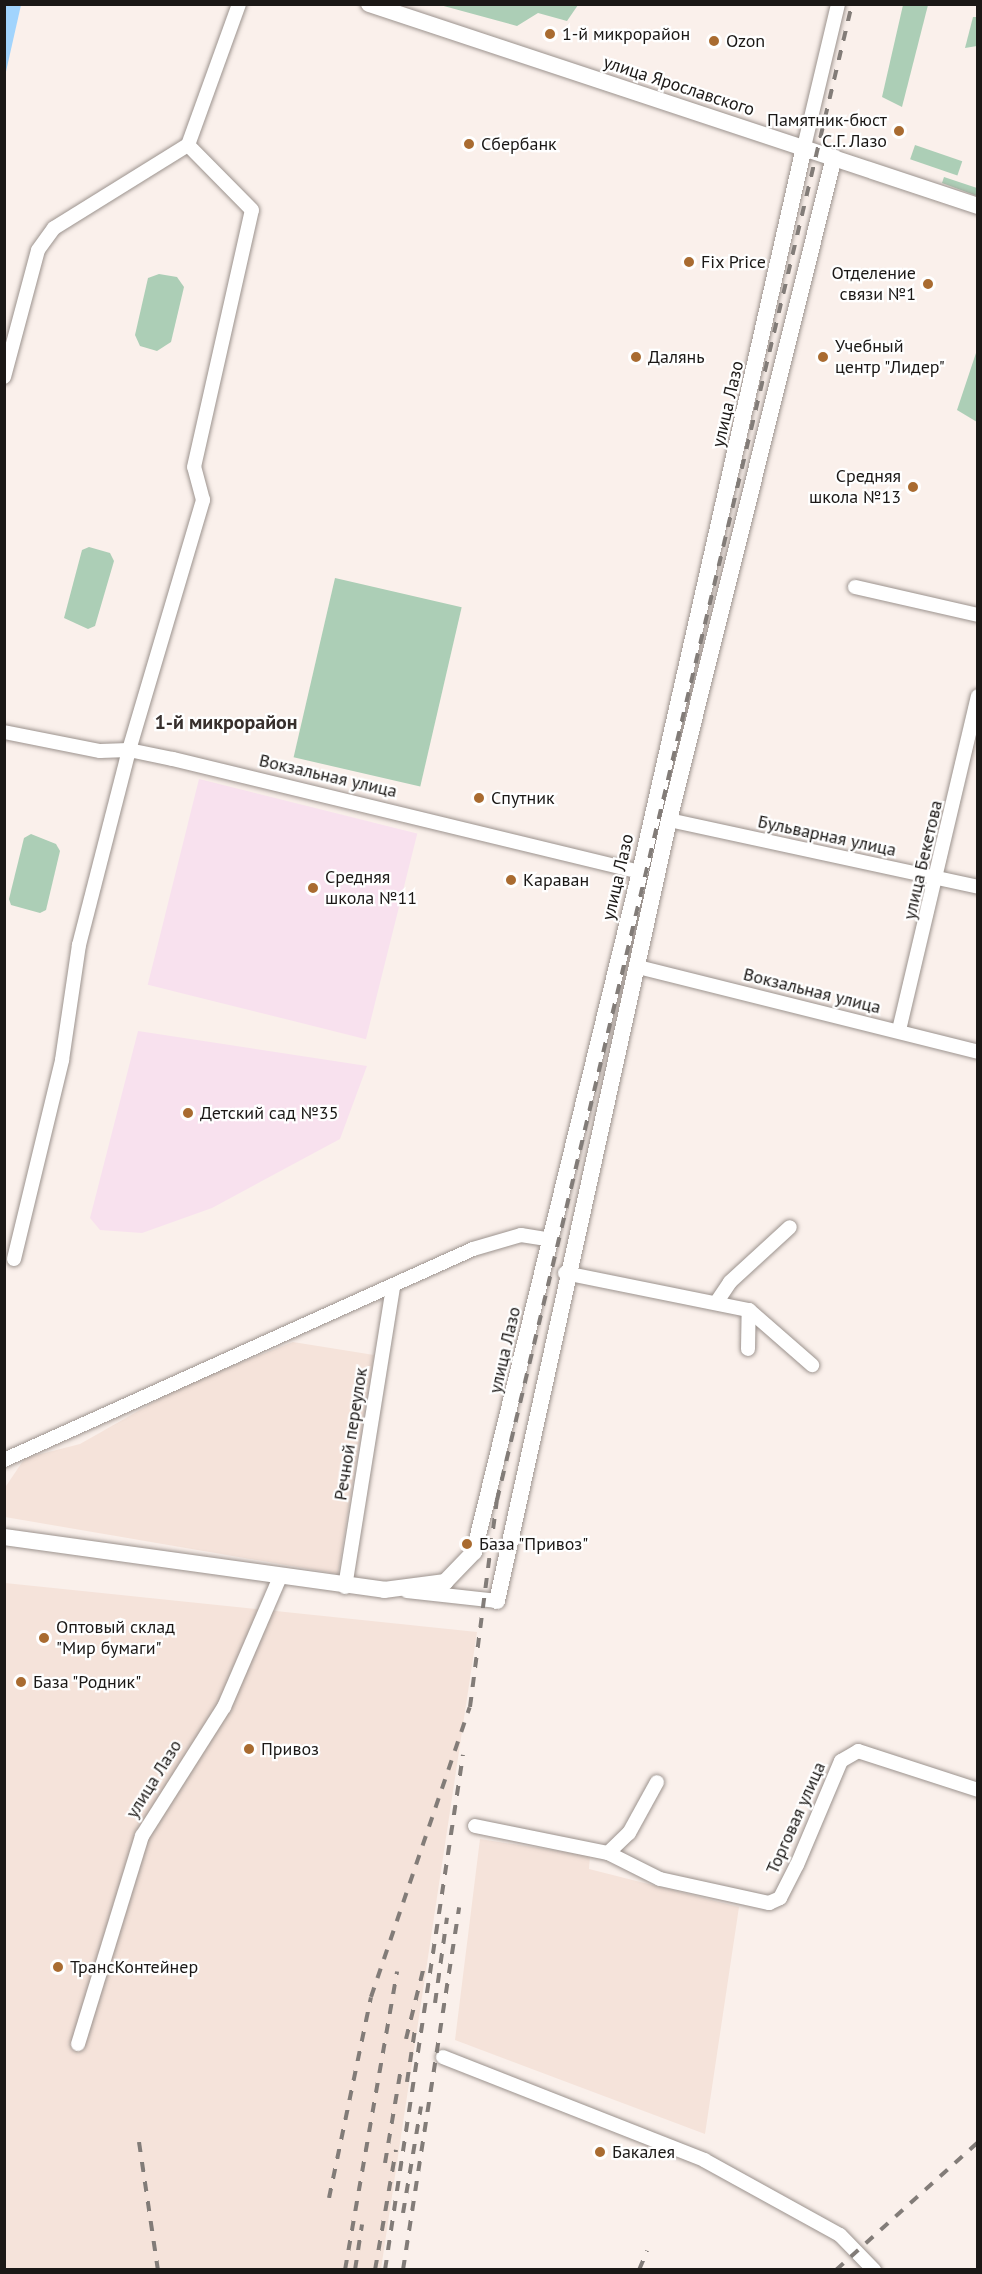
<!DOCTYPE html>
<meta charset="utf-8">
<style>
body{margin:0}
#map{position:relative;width:982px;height:2274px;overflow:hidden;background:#faf0eb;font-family:"PT Sans",sans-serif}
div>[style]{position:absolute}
.built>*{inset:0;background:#f5e3da}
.education>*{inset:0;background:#f8e1ee;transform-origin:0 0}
.green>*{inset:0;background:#acceb6;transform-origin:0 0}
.water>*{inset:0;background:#a1d4fd}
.roads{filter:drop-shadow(0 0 2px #9c938e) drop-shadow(0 0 2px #9c938e)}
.minor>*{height:14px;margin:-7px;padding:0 7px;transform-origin:7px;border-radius:7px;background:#fff}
.major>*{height:16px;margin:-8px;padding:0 8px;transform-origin:8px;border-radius:8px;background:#fff}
.rail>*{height:4px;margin-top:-2px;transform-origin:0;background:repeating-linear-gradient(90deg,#827c78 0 10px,transparent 0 20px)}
.dots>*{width:16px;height:16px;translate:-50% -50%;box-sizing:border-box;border:3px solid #fff;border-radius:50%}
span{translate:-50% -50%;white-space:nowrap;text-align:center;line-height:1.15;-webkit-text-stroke:4.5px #fff;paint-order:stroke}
.poi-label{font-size:18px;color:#1b1816}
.left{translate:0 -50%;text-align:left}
.right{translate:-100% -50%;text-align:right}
.street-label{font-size:18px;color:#1b1816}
.neighbourhood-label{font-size:20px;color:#372f2c;font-weight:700}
.frame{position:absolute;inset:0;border:6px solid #1b1816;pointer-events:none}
</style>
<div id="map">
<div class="built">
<div style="clip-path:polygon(293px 1342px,374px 1355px,338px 1574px,5px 1517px,4px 1489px,25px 1458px,80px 1444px,184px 1385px)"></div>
<div style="clip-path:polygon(5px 1583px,477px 1632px,381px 2269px,5px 2270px)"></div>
<div style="clip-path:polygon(480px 1839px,590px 1856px,589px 1869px,739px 1907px,705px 2134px,455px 2040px)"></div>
</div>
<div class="education">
<div style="left:199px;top:779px;width:225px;height:212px;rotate:14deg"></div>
<div style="clip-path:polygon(138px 1031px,367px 1066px,340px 1139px,212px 1208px,142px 1233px,100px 1230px,90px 1218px)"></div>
</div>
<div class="green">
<div style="clip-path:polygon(440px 5px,578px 5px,567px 21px,538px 13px,517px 26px)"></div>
<div style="clip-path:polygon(903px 5px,928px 5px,902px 107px,882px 97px)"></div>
<div style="clip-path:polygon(973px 17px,977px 17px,977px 46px,965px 48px)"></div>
<div style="left:915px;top:145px;width:50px;height:15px;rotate:19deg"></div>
<div style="clip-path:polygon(944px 177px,977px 188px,977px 196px,942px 183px)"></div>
<div style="clip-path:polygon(159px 274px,177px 277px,184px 287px,171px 342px,157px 351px,140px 346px,135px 335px,148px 278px)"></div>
<div style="clip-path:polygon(977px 350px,977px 422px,957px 410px)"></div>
<div style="clip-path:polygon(89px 547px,110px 553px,114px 561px,95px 626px,88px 629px,64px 618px,82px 550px)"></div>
<div style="left:335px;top:578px;width:130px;height:184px;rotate:13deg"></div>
<div style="clip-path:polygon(31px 834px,56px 844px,60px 851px,46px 910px,40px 913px,11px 905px,9px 899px,24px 838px)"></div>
</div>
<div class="water">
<div style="clip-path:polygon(5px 4px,21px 5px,5px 76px,4px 5px)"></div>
</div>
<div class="roads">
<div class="minor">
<div style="left:804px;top:147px;width:147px;rotate:-76.6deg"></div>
<div style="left:4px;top:377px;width:131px;rotate:-75deg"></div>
<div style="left:38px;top:250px;width:27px;rotate:-54deg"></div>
<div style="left:54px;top:228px;width:158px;rotate:-31.8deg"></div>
<div style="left:188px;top:145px;width:150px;rotate:-70.1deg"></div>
<div style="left:855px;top:587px;width:126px;rotate:12.8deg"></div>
<div style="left:4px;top:732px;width:98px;rotate:11.2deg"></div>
<div style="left:100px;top:751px;width:29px;rotate:-2deg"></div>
<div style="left:129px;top:750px;width:45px;rotate:11.6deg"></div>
<div style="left:173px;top:759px;width:480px;rotate:13.6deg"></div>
<div style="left:669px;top:820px;width:316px;rotate:12.2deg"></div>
<div style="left:638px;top:967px;width:350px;rotate:14deg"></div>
<div style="left:899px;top:1030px;width:343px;rotate:-76.7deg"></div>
<div style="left:14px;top:1259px;width:205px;rotate:-76.4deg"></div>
<div style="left:62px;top:1060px;width:116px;rotate:-81.6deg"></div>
<div style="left:79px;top:945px;width:201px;rotate:-75.6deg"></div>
<div style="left:129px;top:750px;width:261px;rotate:-73.5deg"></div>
<div style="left:203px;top:500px;width:34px;rotate:-105deg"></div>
<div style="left:194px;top:467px;width:263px;rotate:-77.3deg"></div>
<div style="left:252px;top:210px;width:91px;rotate:-134.6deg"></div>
<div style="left:565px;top:1273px;width:188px;rotate:11.4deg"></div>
<div style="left:749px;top:1310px;width:84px;rotate:41.1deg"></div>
<div style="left:718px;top:1300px;width:22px;rotate:-56deg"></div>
<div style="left:730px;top:1282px;width:81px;rotate:-42.5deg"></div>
<div style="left:748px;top:1349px;width:39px;rotate:-89deg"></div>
<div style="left:4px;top:1460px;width:514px;rotate:-24.22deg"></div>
<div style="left:473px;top:1249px;width:50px;rotate:-16.3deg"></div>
<div style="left:521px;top:1235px;width:31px;rotate:9deg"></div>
<div style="left:345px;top:1587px;width:304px;rotate:-80.9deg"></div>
<div style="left:407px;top:1591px;width:91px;rotate:6.3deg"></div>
<div style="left:475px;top:1826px;width:136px;rotate:11.5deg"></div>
<div style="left:608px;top:1853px;width:58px;rotate:26.6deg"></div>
<div style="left:660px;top:1879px;width:112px;rotate:12.4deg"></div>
<div style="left:769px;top:1903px;width:12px;rotate:-24deg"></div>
<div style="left:780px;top:1898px;width:37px;rotate:-63deg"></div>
<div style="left:797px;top:1865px;width:113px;rotate:-67.1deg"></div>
<div style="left:841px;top:1761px;width:20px;rotate:-30deg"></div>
<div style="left:858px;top:1751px;width:126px;rotate:18deg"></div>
<div style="left:608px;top:1853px;width:29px;rotate:-44deg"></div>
<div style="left:629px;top:1833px;width:58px;rotate:-61.2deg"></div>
<div style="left:78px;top:2044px;width:218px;rotate:-72.9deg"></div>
<div style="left:142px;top:1836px;width:153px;rotate:-57.6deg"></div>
<div style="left:224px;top:1707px;width:139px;rotate:-66.7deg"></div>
<div style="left:443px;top:2057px;width:281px;rotate:21.5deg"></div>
<div style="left:704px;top:2160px;width:155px;rotate:28.9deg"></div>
<div style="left:840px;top:2235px;width:49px;rotate:45.8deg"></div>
</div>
<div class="major">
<div style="left:369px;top:4px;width:642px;rotate:18.35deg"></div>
<div style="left:4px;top:1537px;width:384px;rotate:7.9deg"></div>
<div style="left:384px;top:1590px;width:62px;rotate:-7.5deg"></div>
<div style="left:445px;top:1582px;width:42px;rotate:-46deg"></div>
<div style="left:474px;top:1552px;width:700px;rotate:-76.28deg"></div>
<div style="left:640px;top:872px;width:743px;rotate:-77.25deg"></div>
<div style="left:497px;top:1601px;width:800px;rotate:-77.58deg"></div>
<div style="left:669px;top:820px;width:683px;rotate:-76.02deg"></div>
</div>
</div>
<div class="rail">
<div style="left:435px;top:2003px;width:86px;rotate:-82deg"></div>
<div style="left:406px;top:2039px;width:75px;rotate:-76.1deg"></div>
<div style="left:407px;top:2082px;width:54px;rotate:-81.4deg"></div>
<div style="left:139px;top:2142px;width:129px;rotate:81.6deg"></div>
<div style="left:385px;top:2163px;width:96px;rotate:-80.4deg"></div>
<div style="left:329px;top:2198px;width:205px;rotate:-78.2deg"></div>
<div style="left:371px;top:1997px;width:306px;rotate:-71.2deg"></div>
<div style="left:470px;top:1707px;width:209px;rotate:-82.6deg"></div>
<div style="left:497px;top:1500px;width:1538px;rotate:-76.65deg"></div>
<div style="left:403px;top:2213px;width:108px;rotate:-80.4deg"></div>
<div style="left:345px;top:2270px;width:303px;rotate:-80.1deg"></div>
<div style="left:355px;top:2270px;width:46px;rotate:-81.2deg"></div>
<div style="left:375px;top:2270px;width:122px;rotate:-80.1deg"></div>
<div style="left:385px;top:2270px;width:521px;rotate:-81.39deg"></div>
<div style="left:403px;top:2270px;width:367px;rotate:-81.2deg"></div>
<div style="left:639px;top:2270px;width:21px;rotate:-67deg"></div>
<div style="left:836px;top:2270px;width:191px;rotate:-42deg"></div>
</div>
<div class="dots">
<div style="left:550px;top:34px;background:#a96b30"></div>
<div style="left:714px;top:41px;background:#a96b30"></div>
<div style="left:899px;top:131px;background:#a96b30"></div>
<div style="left:469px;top:144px;background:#a96b30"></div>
<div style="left:689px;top:262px;background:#a96b30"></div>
<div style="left:928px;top:284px;background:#a96b30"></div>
<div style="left:636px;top:357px;background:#a96b30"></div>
<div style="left:823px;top:357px;background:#a96b30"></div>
<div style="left:913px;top:487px;background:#a96b30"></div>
<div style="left:479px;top:798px;background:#a96b30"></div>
<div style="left:511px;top:880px;background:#a96b30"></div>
<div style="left:313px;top:888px;background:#a96b30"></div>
<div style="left:188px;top:1113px;background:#a96b30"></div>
<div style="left:467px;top:1544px;background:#a96b30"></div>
<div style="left:44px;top:1638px;background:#a96b30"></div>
<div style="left:21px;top:1682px;background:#a96b30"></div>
<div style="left:249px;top:1749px;background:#a96b30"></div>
<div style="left:58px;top:1967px;background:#a96b30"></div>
<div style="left:600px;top:2152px;background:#a96b30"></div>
</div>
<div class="poi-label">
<span class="left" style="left:562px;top:34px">1-й микрорайон</span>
<span class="left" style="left:726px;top:41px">Ozon</span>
<span class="right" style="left:887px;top:131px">Памятник-бюст<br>С.Г. Лазо</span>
<span class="left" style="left:481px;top:144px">Сбербанк</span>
<span class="left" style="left:701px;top:262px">Fix Price</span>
<span class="right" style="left:916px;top:284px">Отделение<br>связи №1</span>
<span class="left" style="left:835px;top:357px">Учебный<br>центр "Лидер"</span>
<span class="left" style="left:648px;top:357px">Далянь</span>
<span class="right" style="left:901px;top:487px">Средняя<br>школа №13</span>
<span class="left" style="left:491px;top:798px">Спутник</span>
<span class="left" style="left:325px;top:888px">Средняя<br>школа №11</span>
<span class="left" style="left:523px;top:880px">Караван</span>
<span class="left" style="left:200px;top:1113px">Детский сад №35</span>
<span class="left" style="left:479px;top:1544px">База "Привоз"</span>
<span class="left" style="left:56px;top:1638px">Оптовый склад<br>"Мир бумаги"</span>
<span class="left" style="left:33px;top:1682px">База "Родник"</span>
<span class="left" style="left:261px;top:1749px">Привоз</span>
<span class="left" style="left:70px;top:1967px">ТрансКонтейнер</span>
<span class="left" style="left:612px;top:2152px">Бакалея</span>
</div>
<div class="street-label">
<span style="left:679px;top:86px;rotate:18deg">улица Ярославского</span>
<span style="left:728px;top:404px;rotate:-77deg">улица Лазо</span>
<span style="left:328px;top:776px;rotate:13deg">Вокзальная улица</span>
<span style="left:827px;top:836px;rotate:12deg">Бульварная улица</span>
<span style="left:923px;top:860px;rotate:-77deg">улица Бекетова</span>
<span style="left:618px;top:877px;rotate:-77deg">улица Лазо</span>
<span style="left:812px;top:991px;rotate:14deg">Вокзальная улица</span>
<span style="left:505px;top:1350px;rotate:-77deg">улица Лазо</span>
<span style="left:351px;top:1434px;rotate:-81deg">Речной переулок</span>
<span style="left:154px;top:1779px;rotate:-58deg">улица Лазо</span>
<span style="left:796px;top:1818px;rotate:-66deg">Торговая улица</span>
</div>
<div class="neighbourhood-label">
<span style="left:226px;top:722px">1-й микрорайон</span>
</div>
<div class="frame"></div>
</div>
